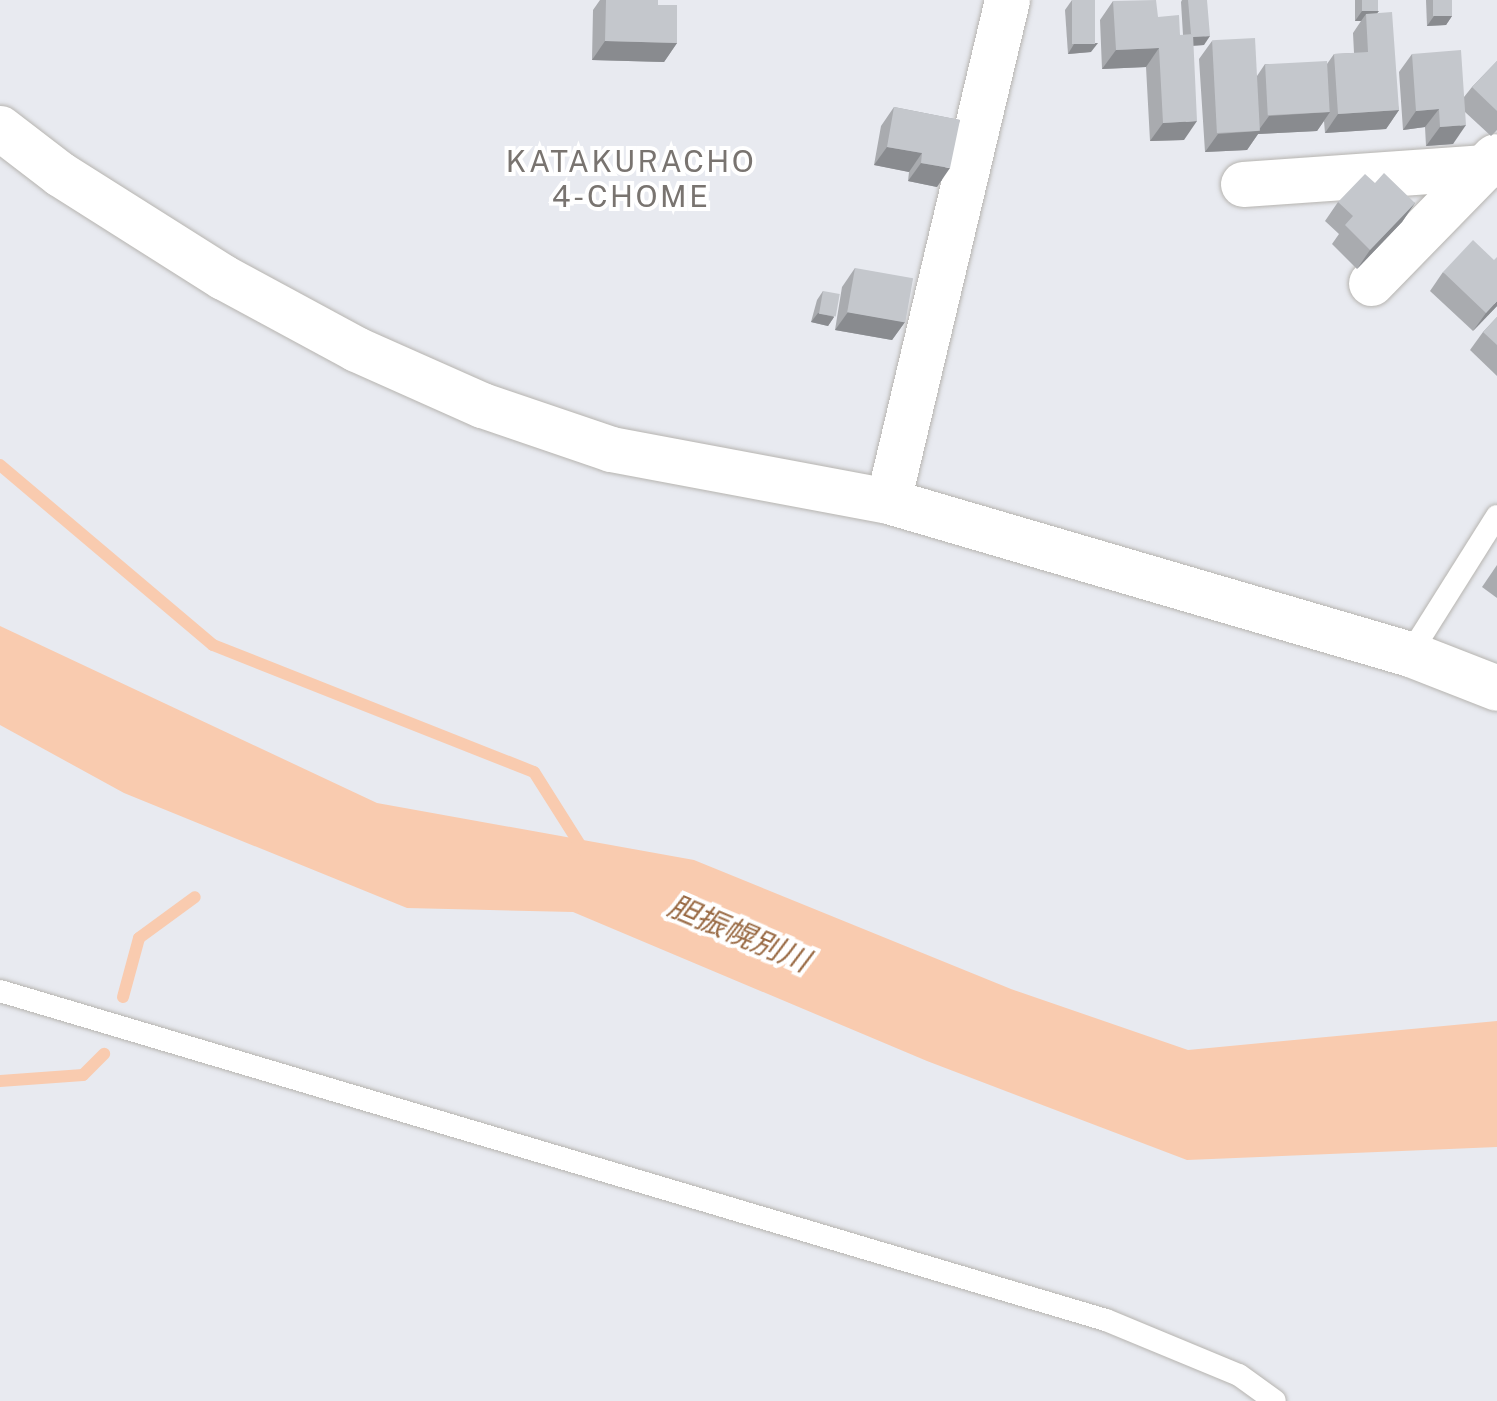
<!DOCTYPE html>
<meta charset="utf-8">
<style>
body{margin:0}
#map{position:relative;width:1497px;height:1401px;overflow:hidden;background:#e8eaf0;font-family:"Public Sans","Noto Sans JP",sans-serif}
div>[style]{position:absolute}
.water>*{inset:0;background:#f9cbaf}
.stream>*{height:12px;margin:-6px;padding:0 6px;transform-origin:6px;border-radius:6px;background:#f9cbaf}
.roads{filter:drop-shadow(0 0 2px #b6b4b0) drop-shadow(0 0 2px #b6b4b0)}
.lane>*{height:22px;margin:-11px;padding:0 11px;transform-origin:11px;border-radius:11px;background:#fff}
.street>*{height:45px;margin:-22.5px;padding:0 22.5px;transform-origin:22.5px;border-radius:22.5px;background:#fff}
.wall>*{inset:0;background:#a9abaf}
.shaded-wall>*{inset:0;background:#898b8f}
.building>*{inset:0;background:#c4c7cc;transform-origin:0 0}
span{translate:-50% -50%;white-space:nowrap;text-align:center;line-height:1.15;-webkit-text-stroke:8px #fff;paint-order:stroke}
.neighbourhood-label{font-size:30px;color:#797470;letter-spacing:2.5px}
.water-label{font-size:30px;color:#9a6b45;font-style:italic}
</style>
<div id="map">
<div class="water">
<div style="clip-path:polygon(0 626px,377px 803px,694px 860px,1011px 989px,1188px 1050px,1497px 1021px,1497px 1147px,1187px 1160px,927px 1061px,573px 912px,407px 908px,124px 793px,0 725px)"></div>
</div>
<div class="stream">
<div style="left:0;top:465px;width:279px;rotate:40.2deg"></div>
<div style="left:213px;top:645px;width:345px;rotate:21.6deg"></div>
<div style="left:534px;top:772px;width:93px;rotate:57.7deg"></div>
<div style="left:123px;top:997px;width:61px;rotate:-74.8deg"></div>
<div style="left:139px;top:938px;width:69px;rotate:-36.2deg"></div>
<div style="left:0;top:1081px;width:83px;rotate:-4.1deg"></div>
<div style="left:83px;top:1075px;width:30px;rotate:-45deg"></div>
</div>
<div class="roads">
<div class="lane">
<div style="left:1410px;top:654px;width:163px;rotate:-57.8deg"></div>
<div style="left:0;top:991px;width:1154px;rotate:16.57deg"></div>
<div style="left:1106px;top:1320px;width:144px;rotate:22.5deg"></div>
<div style="left:1239px;top:1375px;width:44px;rotate:35.8deg"></div>
</div>
<div class="street">
<div style="left:0;top:128px;width:76px;rotate:37.5deg"></div>
<div style="left:60px;top:174px;width:193px;rotate:32.3deg"></div>
<div style="left:223px;top:277px;width:151px;rotate:28.4deg"></div>
<div style="left:356px;top:349px;width:138px;rotate:24deg"></div>
<div style="left:482px;top:405px;width:136px;rotate:18.8deg"></div>
<div style="left:611px;top:449px;width:282px;rotate:10.6deg"></div>
<div style="left:888px;top:501px;width:544px;rotate:16.34deg"></div>
<div style="left:1410px;top:654px;width:93px;rotate:21.3deg"></div>
<div style="left:1243px;top:184px;width:243px;rotate:-4deg"></div>
<div style="left:1371px;top:283px;width:177px;rotate:-45.7deg"></div>
<div style="left:888px;top:501px;width:515px;rotate:-76.64deg"></div>
</div>
</div>
<div class="wall">
<div style="clip-path:polygon(600px 0,658px 0,658px 5px,677px 43px,664px 62px,592px 60px,593px 10px)"></div>
<div style="clip-path:polygon(1072px 0,1091px 52px,1068px 54px,1065px 10px)"></div>
<div style="clip-path:polygon(1182px 0,1207px 0,1204px 45px,1193px 46px,1184px 140px,1150px 141px,1146px 67px,1102px 69px,1100px 20px,1113px 1px,1158px 17px,1180px 35px,1183px 35px,1181px 2px)"></div>
<div style="clip-path:polygon(1355px 0,1378px 0,1377px 13px,1399px 110px,1386px 129px,1325px 133px,1324px 121px,1317px 131px,1258px 134px,1247px 150px,1205px 152px,1199px 59px,1212px 41px,1257px 76px,1265px 64px,1327px 64px,1334px 54px,1354px 53px,1353px 33px,1361px 21px,1355px 21px)"></div>
<div style="clip-path:polygon(1426px 0,1452px 0,1452px 16px,1446px 25px,1427px 26px)"></div>
<div style="clip-path:polygon(1412px 54px,1464px 97px,1472px 87px,1497px 61px,1497px 130px,1491px 136px,1465px 112px,1453px 144px,1426px 146px,1425px 127px,1403px 130px,1399px 72px)"></div>
<div style="clip-path:polygon(894px 107px,960px 120px,937px 187px,908px 181px,909px 172px,874px 165px,881px 126px)"></div>
<div style="clip-path:polygon(1375px 183px,1415px 203px,1402px 222px,1357px 269px,1332px 244px,1339px 234px,1325px 221px,1338px 202px)"></div>
<div style="clip-path:polygon(855px 268px,905px 322px,892px 340px,835px 330px,842px 287px)"></div>
<div style="clip-path:polygon(1443px 272px,1497px 306px,1473px 331px,1430px 291px)"></div>
<div style="clip-path:polygon(823px 291px,834px 317px,828px 326px,811px 322px,817px 300px)"></div>
<div style="clip-path:polygon(1497px 317px,1497px 376px,1470px 350px,1483px 332px)"></div>
<div style="clip-path:polygon(1497px 565px,1497px 598px,1482px 587px)"></div>
</div>
<div class="shaded-wall">
<div style="clip-path:polygon(1362px 11px,1379px 11px,1372px 20px,1366px 14px,1361px 21px,1355px 21px)"></div>
<div style="clip-path:polygon(1434px 16px,1452px 16px,1446px 25px,1427px 26px)"></div>
<div style="clip-path:polygon(1210px 36px,1204px 45px,1184px 46px,1191px 37px)"></div>
<div style="clip-path:polygon(605px 41px,677px 43px,664px 62px,592px 60px)"></div>
<div style="clip-path:polygon(1098px 43px,1091px 52px,1068px 54px,1074px 44px)"></div>
<div style="clip-path:polygon(1159px 48px,1146px 67px,1102px 69px,1116px 50px)"></div>
<div style="clip-path:polygon(1439px 109px,1425px 127px,1403px 130px,1416px 111px)"></div>
<div style="clip-path:polygon(1399px 110px,1386px 129px,1325px 133px,1338px 114px)"></div>
<div style="clip-path:polygon(1330px 112px,1317px 131px,1258px 134px,1247px 150px,1205px 152px,1218px 134px,1258px 131px,1269px 116px)"></div>
<div style="clip-path:polygon(1197px 121px,1184px 140px,1150px 141px,1163px 123px)"></div>
<div style="clip-path:polygon(1466px 125px,1453px 144px,1426px 146px,1440px 127px)"></div>
<div style="clip-path:polygon(887px 147px,922px 153px,909px 172px,874px 165px)"></div>
<div style="clip-path:polygon(921px 163px,950px 168px,937px 187px,908px 181px)"></div>
<div style="clip-path:polygon(1415px 203px,1402px 222px,1357px 269px,1370px 250px)"></div>
<div style="clip-path:polygon(1497px 301px,1497px 306px,1473px 331px,1486px 313px)"></div>
<div style="clip-path:polygon(848px 312px,905px 322px,892px 340px,835px 330px)"></div>
<div style="clip-path:polygon(818px 313px,834px 317px,828px 326px,811px 322px)"></div>
</div>
<div class="building">
<div style="clip-path:polygon(606px 0,658px 0,658px 5px,677px 5px,677px 43px,605px 41px)"></div>
<div style="left:1072px;top:0;width:23px;height:44px"></div>
<div style="clip-path:polygon(1156px 0,1158px 17px,1179px 15px,1180px 35px,1193px 34px,1197px 121px,1163px 123px,1159px 48px,1116px 50px,1113px 1px)"></div>
<div style="clip-path:polygon(1188px 0,1207px 0,1210px 36px,1193px 37px,1193px 34px,1191px 34px)"></div>
<div style="left:1362px;top:0;width:16px;height:11px"></div>
<div style="left:1433px;top:0;width:19px;height:16px"></div>
<div style="clip-path:polygon(1392px 12px,1399px 110px,1338px 114px,1334px 54px,1368px 52px,1366px 14px)"></div>
<div style="left:1255px;top:38px;width:93px;height:43px;rotate:87deg"></div>
<div style="clip-path:polygon(1461px 50px,1466px 125px,1440px 127px,1439px 109px,1416px 111px,1412px 54px)"></div>
<div style="left:1327px;top:61px;width:51px;height:62px;rotate:87deg"></div>
<div style="clip-path:polygon(1497px 61px,1497px 111px,1472px 87px)"></div>
<div style="clip-path:polygon(894px 107px,960px 120px,950px 168px,921px 163px,922px 153px,887px 147px)"></div>
<div style="clip-path:polygon(1384px 173px,1415px 203px,1370px 250px,1345px 225px,1353px 216px,1338px 202px,1365px 174px,1375px 183px)"></div>
<div style="clip-path:polygon(1473px 240px,1494px 260px,1497px 257px,1497px 301px,1486px 313px,1443px 272px)"></div>
<div style="left:855px;top:268px;width:59px;height:45px;rotate:10deg"></div>
<div style="left:823px;top:291px;width:17px;height:23px;rotate:10deg"></div>
<div style="clip-path:polygon(1497px 317px,1497px 345px,1483px 332px)"></div>
</div>
<div class="neighbourhood-label">
<span style="left:631px;top:178px">KATAKURACHO<br>4-CHOME</span>
</div>
<div class="water-label">
<span style="left:739px;top:933px;rotate:23deg">胆振幌別川</span>
</div>
</div>
